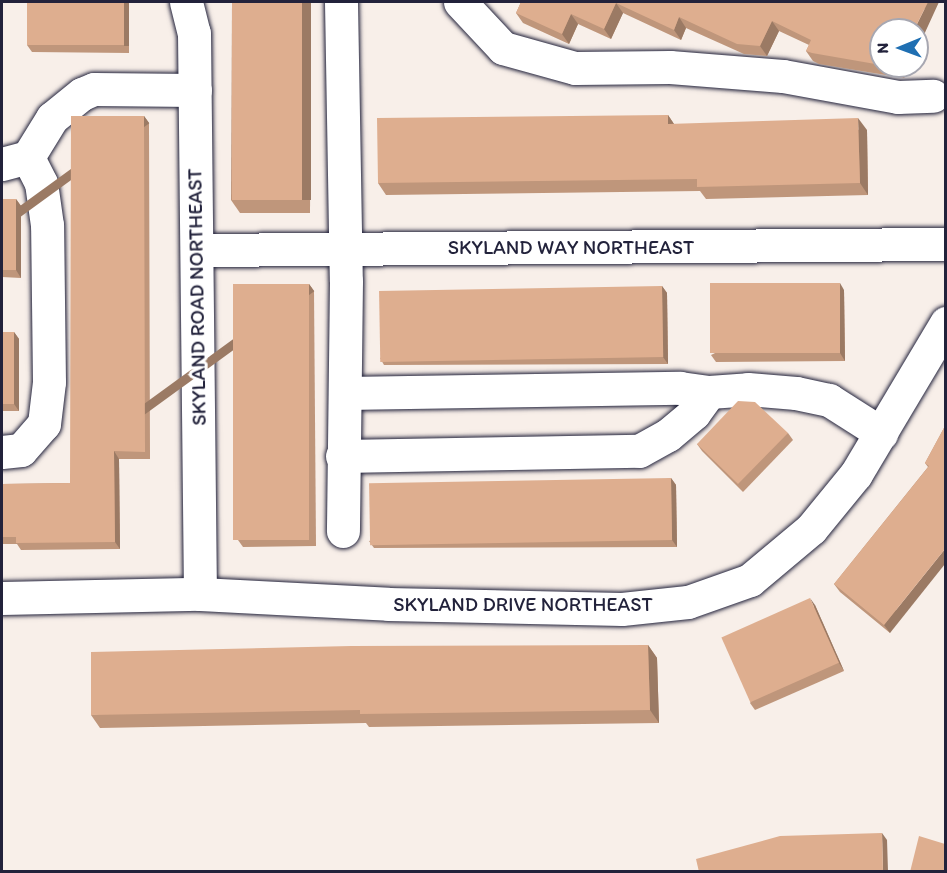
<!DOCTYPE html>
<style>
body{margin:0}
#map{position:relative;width:947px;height:873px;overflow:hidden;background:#f8efe9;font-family:Itim,sans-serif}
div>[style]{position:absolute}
.roads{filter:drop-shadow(0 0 2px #22223b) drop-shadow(0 0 2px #22223b)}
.minor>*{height:33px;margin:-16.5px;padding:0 16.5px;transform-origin:16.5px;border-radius:16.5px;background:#fff}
.wall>*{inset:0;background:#bf967b}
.shaded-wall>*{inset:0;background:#9b7a64;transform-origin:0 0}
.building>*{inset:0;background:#deae8f;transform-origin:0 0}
span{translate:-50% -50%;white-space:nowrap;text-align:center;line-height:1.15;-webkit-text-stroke:6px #fff;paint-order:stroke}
.street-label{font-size:20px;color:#22223b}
.frame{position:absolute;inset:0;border:3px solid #22223b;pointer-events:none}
.north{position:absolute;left:869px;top:18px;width:60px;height:60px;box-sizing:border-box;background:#fff;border:2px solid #a7a7b1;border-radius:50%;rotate:269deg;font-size:16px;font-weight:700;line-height:24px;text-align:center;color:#22223b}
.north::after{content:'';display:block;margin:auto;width:21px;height:27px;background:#1f6fb2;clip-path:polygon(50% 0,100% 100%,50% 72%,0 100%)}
</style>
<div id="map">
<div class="roads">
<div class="minor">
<div style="left:186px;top:2px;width:32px;rotate:76deg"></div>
<div style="left:194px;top:33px;width:561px;rotate:89.39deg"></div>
<div style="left:341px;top:2px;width:279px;rotate:89deg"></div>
<div style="left:346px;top:281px;width:250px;rotate:90.7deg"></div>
<div style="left:460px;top:2px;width:63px;rotate:46.9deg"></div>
<div style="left:503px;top:48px;width:75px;rotate:15.5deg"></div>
<div style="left:575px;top:68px;width:95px;rotate:-0.6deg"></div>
<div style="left:670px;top:67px;width:113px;rotate:4.6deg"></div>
<div style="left:783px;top:76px;width:117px;rotate:10.3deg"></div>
<div style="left:898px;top:97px;width:35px;rotate:-2deg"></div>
<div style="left:2px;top:164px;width:27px;rotate:-15deg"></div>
<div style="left:28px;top:157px;width:46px;rotate:-58.4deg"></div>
<div style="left:52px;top:118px;width:38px;rotate:-39deg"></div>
<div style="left:82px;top:94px;width:13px;rotate:-23deg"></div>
<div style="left:94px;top:89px;width:101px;rotate:0.6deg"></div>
<div style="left:197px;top:250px;width:749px;rotate:-0.46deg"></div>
<div style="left:345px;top:393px;width:335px;rotate:-0.9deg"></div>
<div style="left:680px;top:388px;width:29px;rotate:8deg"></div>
<div style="left:709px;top:392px;width:39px;rotate:-4deg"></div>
<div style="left:748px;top:389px;width:48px;rotate:4.8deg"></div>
<div style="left:796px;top:393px;width:34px;rotate:12deg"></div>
<div style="left:829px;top:400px;width:62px;rotate:32.4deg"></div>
<div style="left:2px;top:452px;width:19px;rotate:-6deg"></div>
<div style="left:21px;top:450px;width:35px;rotate:-49deg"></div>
<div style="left:44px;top:424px;width:42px;rotate:-83.2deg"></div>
<div style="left:49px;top:382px;width:157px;rotate:-90.7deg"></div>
<div style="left:47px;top:225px;width:42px;rotate:-98.1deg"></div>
<div style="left:41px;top:183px;width:29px;rotate:-117deg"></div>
<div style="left:342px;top:456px;width:297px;rotate:-1deg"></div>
<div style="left:639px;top:451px;width:33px;rotate:-29deg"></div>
<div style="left:668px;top:435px;width:34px;rotate:-40deg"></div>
<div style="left:694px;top:413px;width:26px;rotate:-54deg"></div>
<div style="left:2px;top:598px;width:198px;rotate:-1.2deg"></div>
<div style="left:200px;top:594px;width:188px;rotate:3deg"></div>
<div style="left:388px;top:604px;width:234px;rotate:1.2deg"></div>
<div style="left:622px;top:609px;width:66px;rotate:-6.1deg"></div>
<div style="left:688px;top:602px;width:66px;rotate:-19.5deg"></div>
<div style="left:750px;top:580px;width:80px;rotate:-39.9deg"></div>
<div style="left:811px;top:529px;width:71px;rotate:-50.7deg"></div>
<div style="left:856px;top:474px;width:176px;rotate:-59.2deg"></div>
</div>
</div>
<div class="wall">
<div style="clip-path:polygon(129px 2px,129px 53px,32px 52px,27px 45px)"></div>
<div style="clip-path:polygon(232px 2px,311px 2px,310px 213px,240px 213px,231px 200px)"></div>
<div style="clip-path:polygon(521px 2px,939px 2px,881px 30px,881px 66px,910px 66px,904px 78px,819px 64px,813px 61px,806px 51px,809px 45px,779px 31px,767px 56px,744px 54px,686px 28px,681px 40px,623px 13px,611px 39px,578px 24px,569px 44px,523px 23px,516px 13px)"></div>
<div style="clip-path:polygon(668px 115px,674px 124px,867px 130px,868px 195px,706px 199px,700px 191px,386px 195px,378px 183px)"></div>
<div style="clip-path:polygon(144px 116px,149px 123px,150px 459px,119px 459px,120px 549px,21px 550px,17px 544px,2px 544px,2px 484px,70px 483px)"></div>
<div style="clip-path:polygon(2px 199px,16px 199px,21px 206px,21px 278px,2px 277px)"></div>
<div style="clip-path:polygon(309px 284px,314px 291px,316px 546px,243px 547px,238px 540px)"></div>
<div style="clip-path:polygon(662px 286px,667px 293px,668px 364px,384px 365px,380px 358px)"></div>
<div style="clip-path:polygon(844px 290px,845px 361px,716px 362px,711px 355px)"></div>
<div style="clip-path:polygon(2px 332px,14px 332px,19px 339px,19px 411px,2px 411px)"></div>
<div style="clip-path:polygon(945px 426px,890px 633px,840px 592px,834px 584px,928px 467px,925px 463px)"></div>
<div style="clip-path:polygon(788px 433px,793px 440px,743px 492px,702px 451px,697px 444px)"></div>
<div style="clip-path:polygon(671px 478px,676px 485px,677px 547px,374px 548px,369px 541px)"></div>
<div style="clip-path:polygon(815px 605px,844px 671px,755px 710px,750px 703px)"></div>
<div style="clip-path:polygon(648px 645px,657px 658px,659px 723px,369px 727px,366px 723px,100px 728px,91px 715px)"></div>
</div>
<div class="shaded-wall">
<div style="left:124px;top:2px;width:5px;height:44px"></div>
<div style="left:302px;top:2px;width:9px;height:198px"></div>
<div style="clip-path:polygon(928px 2px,939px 2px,917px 50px,917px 30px,914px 30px)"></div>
<div style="clip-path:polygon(616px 3px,623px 13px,611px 39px,604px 29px)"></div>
<div style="clip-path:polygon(571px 14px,578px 24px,569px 44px,562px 34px)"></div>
<div style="clip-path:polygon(679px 17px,686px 28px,681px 40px,674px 30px)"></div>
<div style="clip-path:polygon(772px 21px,779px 31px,767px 56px,760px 46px)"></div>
<div style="clip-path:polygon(898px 66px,910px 66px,904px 78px,897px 68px)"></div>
<div style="clip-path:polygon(668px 115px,676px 127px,668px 124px)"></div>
<div style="left:144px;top:116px;width:9px;height:336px;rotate:54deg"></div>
<div style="clip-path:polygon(858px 118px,867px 130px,868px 195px,860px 183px)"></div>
<div style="clip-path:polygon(16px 199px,21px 206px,21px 278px,16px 270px)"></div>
<div style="clip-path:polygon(840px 283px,844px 290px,845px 361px,840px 353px)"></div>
<div style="left:309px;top:284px;width:9px;height:255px;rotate:54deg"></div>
<div style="clip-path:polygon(662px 286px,667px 293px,668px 364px,663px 357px)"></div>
<div style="clip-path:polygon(14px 332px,19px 339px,19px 411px,14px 404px)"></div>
<div style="clip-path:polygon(114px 451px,119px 459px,120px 549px,115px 542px)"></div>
<div style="clip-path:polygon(671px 478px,676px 485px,677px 547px,672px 540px)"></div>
<div style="clip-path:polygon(945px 549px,945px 564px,890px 633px,884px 625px)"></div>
<div style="clip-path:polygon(810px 598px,815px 605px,844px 671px,839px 663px)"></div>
<div style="clip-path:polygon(648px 645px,657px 658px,659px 723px,650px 710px)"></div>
<div style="clip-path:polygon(882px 833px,887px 840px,888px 872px,883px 872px)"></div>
</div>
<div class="building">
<div style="left:27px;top:2px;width:97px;height:43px"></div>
<div style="left:232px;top:2px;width:70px;height:198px"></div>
<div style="clip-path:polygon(521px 2px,928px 2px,914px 30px,881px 30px,881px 65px,812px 53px,806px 51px,811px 40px,772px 21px,760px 46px,737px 44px,679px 17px,674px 30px,616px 3px,604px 29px,571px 14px,562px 34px,516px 13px)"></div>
<div style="clip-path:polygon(886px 66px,898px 66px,897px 68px)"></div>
<div style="clip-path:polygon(668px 115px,668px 124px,858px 118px,860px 183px,697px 187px,697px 179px,378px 183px,377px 118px)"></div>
<div style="clip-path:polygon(71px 116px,144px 116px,145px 452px,114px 451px,115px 542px,16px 543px,16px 537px,2px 537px,2px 484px,70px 483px)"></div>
<div style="left:2px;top:199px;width:14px;height:71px"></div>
<div style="left:840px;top:283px;width:70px;height:130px;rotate:90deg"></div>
<div style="left:233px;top:284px;width:76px;height:256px"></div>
<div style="left:662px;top:286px;width:71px;height:283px;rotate:89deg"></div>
<div style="left:2px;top:332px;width:12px;height:72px"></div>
<div style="clip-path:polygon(738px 401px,755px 402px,788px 433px,738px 484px,697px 444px)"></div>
<div style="clip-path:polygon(945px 426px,945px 549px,884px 625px,834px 584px,929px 466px,925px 463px)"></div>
<div style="left:671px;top:478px;width:62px;height:302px;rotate:89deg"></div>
<div style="left:810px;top:598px;width:71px;height:97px;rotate:66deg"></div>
<div style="clip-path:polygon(648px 645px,650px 710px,360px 714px,360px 710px,91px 715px,91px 652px,351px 646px)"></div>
<div style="clip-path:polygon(882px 833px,883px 872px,699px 872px,696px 859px,780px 836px)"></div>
<div style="clip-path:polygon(919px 836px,945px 844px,945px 872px,910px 872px)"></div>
</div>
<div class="street-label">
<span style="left:571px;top:247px">SKYLAND WAY NORTHEAST</span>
<span style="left:197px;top:297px;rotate:-91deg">SKYLAND ROAD NORTHEAST</span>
<span style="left:523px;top:604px">SKYLAND DRIVE NORTHEAST</span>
</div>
<div class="frame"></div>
<div class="north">N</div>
</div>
